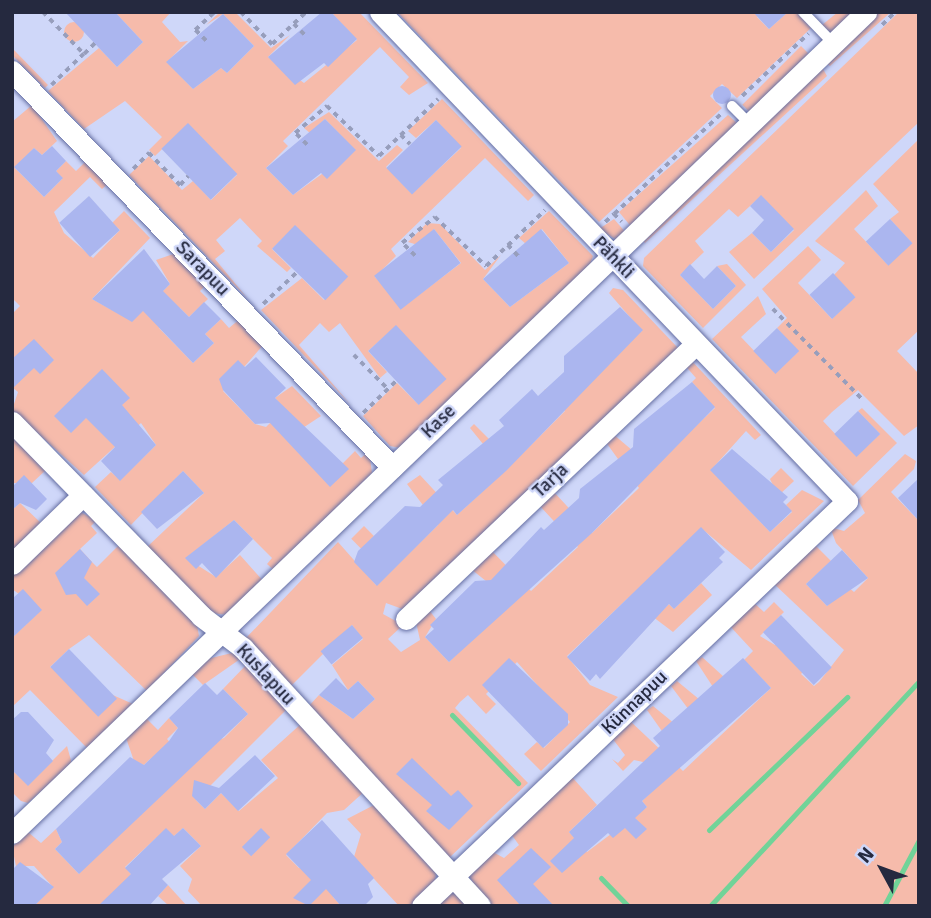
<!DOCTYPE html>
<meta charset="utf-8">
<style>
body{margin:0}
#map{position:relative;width:931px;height:918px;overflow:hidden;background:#cfd7f9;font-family:Signika,sans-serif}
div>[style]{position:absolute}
.green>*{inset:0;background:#f6bbab;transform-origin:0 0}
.round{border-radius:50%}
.stream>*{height:5px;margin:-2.5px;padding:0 2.5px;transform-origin:2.5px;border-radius:2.5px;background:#71d398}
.building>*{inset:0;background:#abb6ef;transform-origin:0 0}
.path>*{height:3.5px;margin-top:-1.75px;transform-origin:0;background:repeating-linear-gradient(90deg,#979ebc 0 5px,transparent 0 10px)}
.roads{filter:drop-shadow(0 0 2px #666fa3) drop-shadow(0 0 2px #666fa3)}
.service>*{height:10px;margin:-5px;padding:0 5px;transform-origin:5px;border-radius:5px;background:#fff}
.minor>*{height:21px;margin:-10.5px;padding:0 10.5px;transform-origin:10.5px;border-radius:10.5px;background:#fff}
span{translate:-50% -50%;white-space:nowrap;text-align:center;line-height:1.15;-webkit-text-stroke:5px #cfd7f9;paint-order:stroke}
.street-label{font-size:19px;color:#25293f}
.frame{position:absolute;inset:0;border:14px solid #25293f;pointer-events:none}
.north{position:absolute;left:847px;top:834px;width:70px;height:70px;-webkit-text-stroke:5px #cfd7f9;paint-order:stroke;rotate:311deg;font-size:19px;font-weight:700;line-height:28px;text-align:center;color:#25293f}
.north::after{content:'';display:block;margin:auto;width:24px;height:32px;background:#25293f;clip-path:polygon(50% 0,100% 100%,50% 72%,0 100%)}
</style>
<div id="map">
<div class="green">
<div style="clip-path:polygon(115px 12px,171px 12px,162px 22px,180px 42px,188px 41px,167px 62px,193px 89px,221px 68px,227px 73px,254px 46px,223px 14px,206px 25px,220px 12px,235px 12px,271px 48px,290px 35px,268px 57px,304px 83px,357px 40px,331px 12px,359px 12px,428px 83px,409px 95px,400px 87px,409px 77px,380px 47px,283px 141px,288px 146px,266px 168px,293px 195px,355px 150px,325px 119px,310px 133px,304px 128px,329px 112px,379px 161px,397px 145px,403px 150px,386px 167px,412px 194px,461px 148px,436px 120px,416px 138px,408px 131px,442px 99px,534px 195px,528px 201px,485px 158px,391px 249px,396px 256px,375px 277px,403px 307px,461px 263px,434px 229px,418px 245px,408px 242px,427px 223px,440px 224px,485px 270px,501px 255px,483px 279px,510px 307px,569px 263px,542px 229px,526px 244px,519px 238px,549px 211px,593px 256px,590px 265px,400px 448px,390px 446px,363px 416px,397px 383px,419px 405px,396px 326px,368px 351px,387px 372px,380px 378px,340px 323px,329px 332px,320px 323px,299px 345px,351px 405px,261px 310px,302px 278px,324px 300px,347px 276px,295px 226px,272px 249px,291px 268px,287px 272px,257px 246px,262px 241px,240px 218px,216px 240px,225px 251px,215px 259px,248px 299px,129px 175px,149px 156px,182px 190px,193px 181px,211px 200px,237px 175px,188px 124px,155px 156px,149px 150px,162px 137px,125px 101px,84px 129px,48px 91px,99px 48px,117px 67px,143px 42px)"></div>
<div style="clip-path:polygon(397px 12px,762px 12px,757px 17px,769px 29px,788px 12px,797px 12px,811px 28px,737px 98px,722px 84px,710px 96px,722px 108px,599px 222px)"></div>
<div style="clip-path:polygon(838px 12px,854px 12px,832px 34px,822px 25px)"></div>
<div style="clip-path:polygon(878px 12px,891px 12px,830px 66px,826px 63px)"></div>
<div style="clip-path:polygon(899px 12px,919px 12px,919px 122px,754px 279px,729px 252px,752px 233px,771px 252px,794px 230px,761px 196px,738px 217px,729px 209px,695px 241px,704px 252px,680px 275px,713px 309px,736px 286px,717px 266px,727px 264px,746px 285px,703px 328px,643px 266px,644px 258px)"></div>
<div class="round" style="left:64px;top:22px;width:20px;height:20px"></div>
<div style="left:801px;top:46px;width:13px;height:83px;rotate:45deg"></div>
<div style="clip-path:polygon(14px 50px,48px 85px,45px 88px,13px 56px)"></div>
<div style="clip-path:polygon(822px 67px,827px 76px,645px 243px,641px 238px)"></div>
<div style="clip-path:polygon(32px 105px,57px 141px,42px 155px,34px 148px,15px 168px,44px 197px,62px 179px,56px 171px,66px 161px,76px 171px,88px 159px,110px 182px,102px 189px,90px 177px,54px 212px,64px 233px,93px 258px,120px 230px,112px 223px,124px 211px,150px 238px,92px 299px,132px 321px,170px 284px,156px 260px,179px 252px,208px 283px,200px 291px,208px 299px,189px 317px,180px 308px,159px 328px,193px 363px,214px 343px,205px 334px,221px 319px,229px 328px,241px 318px,265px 343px,223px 391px,255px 424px,266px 427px,284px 409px,275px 398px,292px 386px,321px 416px,286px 439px,343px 463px,355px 451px,361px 458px,369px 451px,372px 473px,276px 572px,267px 564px,272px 558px,234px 520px,186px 558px,216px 577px,240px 555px,265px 583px,228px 615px,210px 613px,146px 548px,204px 493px,183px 471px,131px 525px,95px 487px,111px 472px,120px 480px,156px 445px,141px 423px,84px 475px,12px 410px,18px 392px,12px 387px,12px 314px,20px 306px,12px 298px,12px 122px)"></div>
<div style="clip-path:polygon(728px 115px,738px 124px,633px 229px,619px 212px)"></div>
<div style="clip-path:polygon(919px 139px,919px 330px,897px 351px,919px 374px,919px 425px,904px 436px,858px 390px,832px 412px,823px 421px,856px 456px,880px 434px,858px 411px,862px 408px,897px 443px,853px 486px,712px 339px,758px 296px,766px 314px,741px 337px,775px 373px,798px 352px,777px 328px,787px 318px,762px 289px,808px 246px,821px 260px,798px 283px,832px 319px,855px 297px,834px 275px,845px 263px,815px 241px,866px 190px,878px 206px,854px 229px,888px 265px,912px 243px,890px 219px,899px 212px,873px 184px)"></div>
<div style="clip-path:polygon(614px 219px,627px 234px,617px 240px,599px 229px)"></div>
<div style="clip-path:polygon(613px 288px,623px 290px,678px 348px,405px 610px,386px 603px,383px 614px,403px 625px,388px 639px,401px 652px,420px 640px,416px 622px,429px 610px,436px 619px,425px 637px,449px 662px,511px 601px,471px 569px,491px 550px,531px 591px,578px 547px,538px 504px,553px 491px,592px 533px,639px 488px,605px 441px,613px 434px,652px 467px,715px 408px,692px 382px,696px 378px,682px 362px,690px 359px,761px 435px,755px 440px,746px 431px,711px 470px,770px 532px,792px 512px,786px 505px,802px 490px,824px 501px,751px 570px,701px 528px,663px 610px,669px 604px,674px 609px,701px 583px,712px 595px,673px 632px,628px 598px,567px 656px,590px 685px,618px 697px,541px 771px,524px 754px,537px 742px,544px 748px,570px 722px,517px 662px,486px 694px,496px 704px,486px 714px,468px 695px,460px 702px,455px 708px,528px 783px,449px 858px,307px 708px,319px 695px,353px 719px,375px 699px,358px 681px,348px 690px,332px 665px,363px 639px,352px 625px,291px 686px,246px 638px,338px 542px,376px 585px,438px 525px,407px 484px,420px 475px,457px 515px,505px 471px,470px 428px,474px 424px,499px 449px,519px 457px,565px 411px,544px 390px,642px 331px,609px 293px)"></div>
<div style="clip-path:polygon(12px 433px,47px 469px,32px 483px,12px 483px)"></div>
<div style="clip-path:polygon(905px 454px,916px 461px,914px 469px,891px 492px,919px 521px,919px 906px,489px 906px,468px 875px,493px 852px,504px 858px,519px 845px,511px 834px,572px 777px,597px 805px,569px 832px,587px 852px,647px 807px,642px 801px,662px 782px,643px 762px,634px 760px,623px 771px,612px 759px,618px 763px,625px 755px,612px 738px,628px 719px,683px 771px,771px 688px,744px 660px,753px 651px,728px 624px,752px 601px,764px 612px,774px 602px,784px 612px,760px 636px,775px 645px,782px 639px,809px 666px,801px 674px,814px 686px,819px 682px,844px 650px,772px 582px,813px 543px,831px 561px,806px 584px,827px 606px,848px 587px,854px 592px,868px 578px,836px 543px,830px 527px,844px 531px,865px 513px,858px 500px)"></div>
<div style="clip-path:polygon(781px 468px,794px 481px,778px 496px,770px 479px)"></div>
<div style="clip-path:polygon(20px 503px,43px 525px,12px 555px,12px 510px)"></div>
<div style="clip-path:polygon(80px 512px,97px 520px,91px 526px,97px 533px,80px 549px,92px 562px,97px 567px,120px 544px,197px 625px,199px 636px,147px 691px,89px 635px,69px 649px,50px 667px,133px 704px,87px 748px,30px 690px,12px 707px,12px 638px,41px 610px,12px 589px,13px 575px)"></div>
<div style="left:364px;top:526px;width:14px;height:18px;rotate:45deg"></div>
<div style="clip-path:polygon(236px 652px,243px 657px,203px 685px,192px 674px,207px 659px)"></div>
<div style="clip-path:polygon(702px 657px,724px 677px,713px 687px,696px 661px)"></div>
<div style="clip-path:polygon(249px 662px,288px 708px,196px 800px,205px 809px,221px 793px,239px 811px,278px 778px,261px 760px,302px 723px,365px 791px,344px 810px,327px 813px,286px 855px,299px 868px,354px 857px,361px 834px,347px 819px,376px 804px,436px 873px,435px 882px,410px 906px,399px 906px,364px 868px,333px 897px,341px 906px,202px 906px,188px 891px,192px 879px,180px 866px,201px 846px,183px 828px,164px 845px,156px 838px,125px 867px,131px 874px,118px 906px,34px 906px,53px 887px,34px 866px,16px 866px,12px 847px,28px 832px,41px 843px,56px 829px,62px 842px,55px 849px,79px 874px,151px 758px,144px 765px,134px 761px,126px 738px,146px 718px,158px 730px,169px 718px,178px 728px,167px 739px,181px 754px,224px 738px,248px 714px,223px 689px)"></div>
<div style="clip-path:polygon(677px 681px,700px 700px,689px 710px,671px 686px)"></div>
<div style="clip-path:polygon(653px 706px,675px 724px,664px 734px,647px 710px)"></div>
<div style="clip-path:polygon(67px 746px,72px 764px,28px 803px,21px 801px,12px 792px,12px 770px,28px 785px)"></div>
<div style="clip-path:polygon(168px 885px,187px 906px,169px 906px,158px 896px)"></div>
<div style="clip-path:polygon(451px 892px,456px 892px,474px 906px,433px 906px)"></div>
</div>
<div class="stream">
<div style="left:452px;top:715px;width:95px;rotate:45.9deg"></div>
<div style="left:709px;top:830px;width:192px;rotate:-43.9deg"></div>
<div style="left:601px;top:878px;width:39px;rotate:46deg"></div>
<div style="left:710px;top:906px;width:307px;rotate:-47.1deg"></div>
<div style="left:884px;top:906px;width:75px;rotate:-62.1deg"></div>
</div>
<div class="building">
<div style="clip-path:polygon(65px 12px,115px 12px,143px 42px,117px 67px)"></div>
<div style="clip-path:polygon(322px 12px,331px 12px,357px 39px,328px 67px,324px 63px,295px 85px,268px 57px)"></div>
<div style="clip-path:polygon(753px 12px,788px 12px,769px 29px)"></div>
<div style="clip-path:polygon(223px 14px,254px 46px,227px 73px,221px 68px,193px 89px,166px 62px)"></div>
<div class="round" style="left:713px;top:86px;width:18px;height:18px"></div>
<div style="clip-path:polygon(325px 119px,356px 150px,327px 179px,321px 173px,293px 195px,266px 168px)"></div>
<div style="left:436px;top:120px;width:37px;height:69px;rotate:46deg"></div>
<div style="left:188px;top:123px;width:71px;height:37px;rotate:46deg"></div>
<div style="clip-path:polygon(52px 146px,66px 161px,56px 171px,63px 178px,44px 197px,14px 167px,34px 148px,42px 155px)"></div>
<div style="clip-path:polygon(761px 195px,794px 229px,771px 252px,752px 233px,764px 220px,750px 206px)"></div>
<div style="left:89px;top:196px;width:46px;height:40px;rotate:48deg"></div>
<div style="left:890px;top:219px;width:33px;height:33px;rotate:47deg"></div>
<div style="left:295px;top:225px;width:74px;height:33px;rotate:44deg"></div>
<div style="left:434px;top:229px;width:43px;height:76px;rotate:52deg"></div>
<div style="clip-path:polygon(541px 229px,569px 263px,510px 307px,483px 279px)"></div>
<div style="clip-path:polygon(144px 249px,170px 284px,163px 291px,189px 317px,204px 302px,221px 319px,205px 334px,214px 343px,193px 363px,143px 311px,132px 322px,92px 299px)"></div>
<div style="clip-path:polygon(690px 264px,704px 279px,717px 266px,736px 286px,713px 309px,680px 275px)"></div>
<div style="left:833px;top:273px;width:33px;height:32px;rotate:47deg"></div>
<div style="clip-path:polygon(620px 307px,643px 330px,506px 471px,457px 515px,453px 510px,377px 586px,354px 562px,358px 551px,405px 506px,420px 507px,443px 485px,438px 480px,504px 426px,499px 420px,532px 389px,538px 396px,564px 372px,564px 356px)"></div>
<div style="left:396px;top:325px;width:74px;height:38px;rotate:47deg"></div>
<div style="left:777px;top:328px;width:32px;height:33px;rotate:46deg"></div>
<div style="clip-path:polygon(34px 339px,54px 360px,40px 374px,34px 368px,12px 389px,12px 359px)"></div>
<div style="clip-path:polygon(256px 357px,286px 388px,275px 398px,349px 469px,330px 487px,270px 423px,255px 424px,223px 390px,219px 379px,238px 360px,245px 367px)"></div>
<div style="clip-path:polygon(102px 369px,130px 398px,122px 405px,156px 445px,120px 481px,101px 461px,115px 447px,86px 418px,71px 433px,54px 416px)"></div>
<div style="clip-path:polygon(692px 382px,715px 407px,592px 533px,449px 662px,425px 637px,434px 629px,430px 625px,475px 581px,491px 580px,541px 527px,544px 530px,579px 498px,580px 489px,633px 447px,634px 429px)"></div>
<div style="left:858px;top:411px;width:32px;height:33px;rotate:46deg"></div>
<div style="clip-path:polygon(732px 449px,788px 497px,783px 502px,792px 511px,770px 532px,710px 470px)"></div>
<div style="clip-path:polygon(183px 471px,204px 493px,157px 529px,141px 512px)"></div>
<div style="clip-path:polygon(24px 475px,47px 499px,36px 510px,20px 503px,12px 510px,12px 487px)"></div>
<div style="clip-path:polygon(919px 478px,919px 521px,898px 498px)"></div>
<div style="clip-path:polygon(234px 520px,253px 539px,216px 578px,202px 563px,196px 569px,185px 558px)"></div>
<div style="clip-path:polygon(701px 527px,725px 552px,719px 558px,723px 562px,674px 609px,669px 604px,600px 679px,596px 674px,590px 681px,567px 657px)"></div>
<div style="clip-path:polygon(80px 549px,92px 562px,84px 578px,100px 594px,87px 606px,76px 594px,66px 595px,55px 573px)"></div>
<div style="clip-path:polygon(842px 550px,868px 578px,827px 606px,806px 584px)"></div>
<div style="clip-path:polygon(23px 589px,42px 610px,12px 638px,12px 599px)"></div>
<div style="left:781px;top:615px;width:73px;height:25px;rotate:46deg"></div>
<div style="left:352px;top:625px;width:17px;height:41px;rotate:50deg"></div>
<div style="left:69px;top:649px;width:69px;height:26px;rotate:46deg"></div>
<div style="clip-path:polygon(509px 658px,568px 714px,568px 725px,543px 748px,482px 685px)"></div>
<div style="clip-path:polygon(743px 658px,771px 688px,642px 801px,647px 807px,635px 818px,647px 829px,636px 839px,625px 828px,613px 838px,608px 833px,562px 873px,550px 861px,574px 838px,569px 832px,660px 746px,653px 738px)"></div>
<div style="clip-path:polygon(336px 678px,348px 690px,358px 681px,375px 699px,353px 719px,319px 695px)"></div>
<div style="clip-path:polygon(205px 683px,217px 695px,223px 689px,248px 714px,79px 874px,55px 849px,62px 842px,56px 829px,130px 757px,144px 765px,169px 741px,178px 728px,169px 718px)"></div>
<div style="clip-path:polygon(21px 712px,28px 712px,54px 740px,46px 753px,53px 761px,28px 786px,12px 770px,12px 720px)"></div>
<div style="clip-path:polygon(255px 755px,275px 776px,238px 811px,221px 793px,205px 809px,192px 796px,194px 780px,219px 788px)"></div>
<div style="clip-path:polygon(412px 758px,451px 796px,458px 790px,473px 806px,449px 830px,426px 811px,432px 805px,396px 774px)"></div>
<div style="clip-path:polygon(322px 820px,374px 878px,368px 884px,373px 897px,364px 906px,341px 906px,326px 889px,309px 906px,293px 898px,311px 880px,286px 854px)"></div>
<div style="clip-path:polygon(166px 828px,174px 836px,183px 828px,201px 846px,162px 879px,168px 885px,149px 906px,98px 906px,131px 874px,125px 868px)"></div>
<div style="left:261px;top:828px;width:13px;height:27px;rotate:45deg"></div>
<div style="clip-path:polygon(531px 848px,551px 867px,533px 884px,554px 906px,521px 906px,497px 880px)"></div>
<div style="clip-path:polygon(20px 862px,54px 887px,34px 906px,12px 906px,12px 870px)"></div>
</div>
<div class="path">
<div style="left:43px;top:12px;width:59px;rotate:45.7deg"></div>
<div style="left:84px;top:54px;width:45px;rotate:135.9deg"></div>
<div style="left:241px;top:12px;width:45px;rotate:45.9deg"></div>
<div style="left:272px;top:44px;width:47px;rotate:-43.3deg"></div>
<div style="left:294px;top:24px;width:18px;rotate:45deg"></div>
<div style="left:882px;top:25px;width:18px;rotate:-45deg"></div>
<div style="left:206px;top:41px;width:16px;rotate:-135deg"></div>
<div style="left:195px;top:30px;width:26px;rotate:-43deg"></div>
<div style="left:84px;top:54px;width:16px;rotate:-45deg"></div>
<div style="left:742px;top:96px;width:91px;rotate:-43.2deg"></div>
<div style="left:401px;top:135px;width:13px;rotate:45deg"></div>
<div style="left:307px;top:145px;width:17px;rotate:-135deg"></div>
<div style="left:295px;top:133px;width:42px;rotate:-40.2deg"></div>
<div style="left:327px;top:106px;width:72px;rotate:43.9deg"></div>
<div style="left:379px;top:156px;width:82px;rotate:-44deg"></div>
<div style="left:133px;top:169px;width:23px;rotate:-45deg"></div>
<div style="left:149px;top:153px;width:45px;rotate:45.9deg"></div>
<div style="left:180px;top:185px;width:12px;rotate:-48deg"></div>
<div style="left:614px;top:214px;width:149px;rotate:-43.1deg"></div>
<div style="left:605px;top:222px;width:12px;rotate:-42deg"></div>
<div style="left:614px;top:214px;width:11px;rotate:45deg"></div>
<div style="left:508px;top:245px;width:19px;rotate:47deg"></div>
<div style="left:415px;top:256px;width:18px;rotate:-135deg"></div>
<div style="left:402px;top:243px;width:42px;rotate:-38.2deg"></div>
<div style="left:435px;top:217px;width:71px;rotate:43.9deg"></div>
<div style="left:486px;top:266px;width:81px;rotate:-43.5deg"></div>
<div style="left:263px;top:304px;width:45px;rotate:-43.2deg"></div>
<div style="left:773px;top:309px;width:127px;rotate:45.3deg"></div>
<div style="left:354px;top:355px;width:48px;rotate:45deg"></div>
<div style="left:363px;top:413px;width:46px;rotate:-44.1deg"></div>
</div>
<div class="roads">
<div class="service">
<div style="left:803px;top:12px;width:45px;rotate:45.9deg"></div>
<div style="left:732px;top:106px;width:25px;rotate:45deg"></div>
</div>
<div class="minor">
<div style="left:380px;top:12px;width:676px;rotate:46.32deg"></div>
<div style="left:847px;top:501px;width:587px;rotate:136.38deg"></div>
<div style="left:12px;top:71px;width:549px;rotate:46.18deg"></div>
<div style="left:12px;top:422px;width:271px;rotate:45.7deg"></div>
<div style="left:201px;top:616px;width:53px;rotate:37.3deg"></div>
<div style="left:243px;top:648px;width:350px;rotate:47.4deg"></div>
<div style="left:12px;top:564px;width:99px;rotate:-44.2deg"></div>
<div style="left:406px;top:619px;width:400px;rotate:-43.5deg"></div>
<div style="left:12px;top:833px;width:1185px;rotate:-43.87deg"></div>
</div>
</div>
<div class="street-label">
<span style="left:613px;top:258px;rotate:46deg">Pähkli</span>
<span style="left:202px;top:269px;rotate:46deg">Sarapuu</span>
<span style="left:439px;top:422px;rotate:-44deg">Kase</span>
<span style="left:551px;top:481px;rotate:-43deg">Tarja</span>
<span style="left:265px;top:675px;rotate:47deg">Kuslapuu</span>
<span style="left:635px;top:703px;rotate:-44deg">Künnapuu</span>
</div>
<div class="frame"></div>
<div class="north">N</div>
</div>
